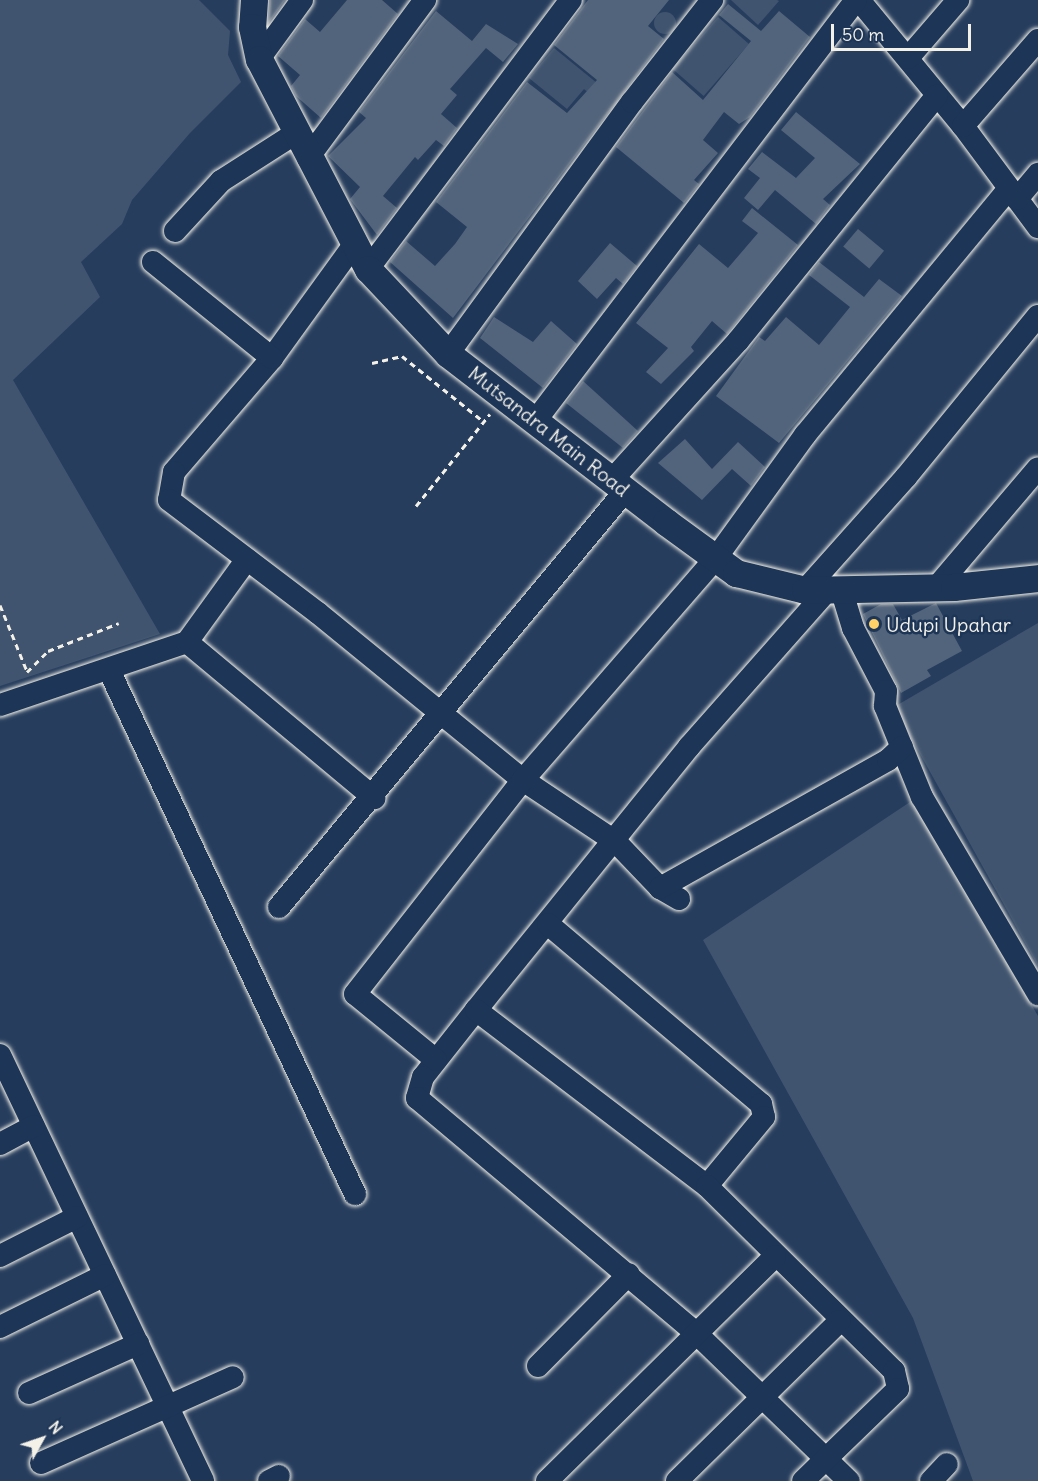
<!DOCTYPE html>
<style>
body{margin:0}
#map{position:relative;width:1038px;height:1481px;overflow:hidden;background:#263d5d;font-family:Delius,sans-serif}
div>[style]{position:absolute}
.green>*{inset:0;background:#40546f;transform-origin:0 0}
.round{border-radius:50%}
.building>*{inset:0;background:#52647b;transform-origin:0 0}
.path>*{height:3px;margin-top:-1.5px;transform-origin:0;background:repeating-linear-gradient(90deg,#f4f1e8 0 6px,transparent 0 10.5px)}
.roads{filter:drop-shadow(0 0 2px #f4f1e8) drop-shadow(0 0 2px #f4f1e8)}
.minor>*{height:22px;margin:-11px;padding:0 11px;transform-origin:11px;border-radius:11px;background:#1d3557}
.tertiary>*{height:27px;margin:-13.5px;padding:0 13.5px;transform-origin:13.5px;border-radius:13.5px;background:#1d3557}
.dots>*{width:16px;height:16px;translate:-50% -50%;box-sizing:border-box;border:3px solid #1d3557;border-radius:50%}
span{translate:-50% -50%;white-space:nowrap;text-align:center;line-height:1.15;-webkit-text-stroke:5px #1d3557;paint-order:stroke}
.street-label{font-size:20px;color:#f4f1e8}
.poi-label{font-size:20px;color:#f4f1e8}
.left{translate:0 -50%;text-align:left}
.north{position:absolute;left:12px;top:1409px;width:60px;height:60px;-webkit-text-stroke:4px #1d3557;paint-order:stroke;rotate:50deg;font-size:16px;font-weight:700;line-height:24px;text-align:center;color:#f4f1e8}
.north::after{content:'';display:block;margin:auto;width:21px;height:27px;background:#f4f1e8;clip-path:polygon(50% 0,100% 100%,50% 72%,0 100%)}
.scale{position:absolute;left:831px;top:24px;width:140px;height:27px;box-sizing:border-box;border:3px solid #f4f1e8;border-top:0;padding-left:8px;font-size:18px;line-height:21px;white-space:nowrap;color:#f4f1e8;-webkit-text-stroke:4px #1d3557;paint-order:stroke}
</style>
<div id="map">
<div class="green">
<div style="clip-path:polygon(0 0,199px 0,230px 31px,228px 55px,241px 82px,190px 133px,132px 200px,122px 224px,81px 262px,100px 297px,13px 380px,160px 634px,0 686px)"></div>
<div style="clip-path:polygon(731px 0,777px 0,779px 1px,758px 25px)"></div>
<div class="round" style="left:654px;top:12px;width:22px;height:22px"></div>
<div style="left:718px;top:17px;width:41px;height:69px;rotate:41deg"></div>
<div style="clip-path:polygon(554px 48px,619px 101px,612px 113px,584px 89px,567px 109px,529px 78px)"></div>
<div style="clip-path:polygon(1038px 623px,1038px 966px,894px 707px)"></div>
<div style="clip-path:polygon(913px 800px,1038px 1016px,1038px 1481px,973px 1481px,913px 1318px,703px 940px)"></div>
</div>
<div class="building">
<div style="clip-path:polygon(270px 0,285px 0,268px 24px,270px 1px)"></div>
<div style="clip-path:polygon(347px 0,382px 0,398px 14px,321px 118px,296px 96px,291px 86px,300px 75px,278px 56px,305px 19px,320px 32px)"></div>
<div style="clip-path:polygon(588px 0,669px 0,648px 26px,664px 39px,453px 318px,390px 262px,406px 241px,435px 266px,455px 244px,467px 227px,436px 202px,527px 82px,567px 113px,597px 80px,554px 45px)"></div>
<div style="clip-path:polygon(728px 4px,761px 31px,779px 11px,810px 37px,750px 117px,739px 124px,724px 112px,703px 140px,718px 153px,694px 180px,699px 184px,684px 203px,616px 147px,672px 72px,703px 100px,751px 41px,719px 15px)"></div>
<div style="clip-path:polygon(436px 11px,472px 41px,486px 24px,518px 44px,503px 62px,486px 48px,450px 89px,457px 95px,441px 114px,457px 128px,444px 146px,436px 140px,418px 160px,415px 157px,383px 196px,397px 208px,377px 235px,350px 199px,360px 187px,328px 156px,366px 118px,359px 112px)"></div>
<div style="clip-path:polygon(796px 112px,860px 164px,823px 199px,830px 205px,816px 224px,775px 190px,758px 210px,744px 198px,760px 178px,748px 169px,762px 152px,796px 178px,815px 158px,781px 130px)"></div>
<div style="clip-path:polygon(752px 208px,798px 245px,727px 334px,712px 321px,691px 347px,694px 351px,661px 384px,646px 372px,668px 348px,636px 323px,699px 244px,728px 268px,758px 233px,742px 221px)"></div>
<div style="left:858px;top:229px;width:34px;height:23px;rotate:40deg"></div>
<div style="clip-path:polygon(610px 243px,637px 266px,623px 284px,616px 278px,597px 299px,578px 281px)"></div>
<div style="clip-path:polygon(819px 262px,864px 297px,879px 279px,902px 296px,779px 443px,716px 396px,759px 337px,765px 341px,786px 317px,819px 345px,850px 307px,809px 275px)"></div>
<div style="clip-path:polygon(494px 317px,533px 342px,551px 321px,577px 344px,543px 388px,480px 338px)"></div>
<div style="clip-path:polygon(583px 381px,638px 431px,623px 448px,566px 403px)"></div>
<div style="clip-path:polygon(685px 439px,712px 469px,738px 442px,765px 467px,751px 486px,732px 469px,702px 500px,658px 463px)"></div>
<div style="clip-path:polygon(936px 603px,962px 651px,927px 670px,931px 676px,901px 693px,863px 614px,881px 604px,893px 604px,902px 620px)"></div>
</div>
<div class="path">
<div style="left:372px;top:363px;width:31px;rotate:-13deg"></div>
<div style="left:402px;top:356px;width:105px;rotate:38.8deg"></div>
<div style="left:416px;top:506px;width:118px;rotate:-51.2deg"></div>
<div style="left:0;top:605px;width:71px;rotate:67.8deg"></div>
<div style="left:27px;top:672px;width:30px;rotate:-45deg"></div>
<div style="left:48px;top:651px;width:76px;rotate:-21.5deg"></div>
</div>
<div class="roads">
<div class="minor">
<div style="left:859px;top:0;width:163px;rotate:50.5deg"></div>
<div style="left:963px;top:126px;width:126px;rotate:53.4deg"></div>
<div style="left:908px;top:58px;width:77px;rotate:-49.2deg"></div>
<div style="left:259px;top:59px;width:73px;rotate:-53.9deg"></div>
<div style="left:963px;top:126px;width:114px;rotate:-48.9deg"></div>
<div style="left:308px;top:158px;width:197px;rotate:-53.5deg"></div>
<div style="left:1017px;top:199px;width:33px;rotate:-50deg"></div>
<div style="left:175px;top:231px;width:68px;rotate:-47.4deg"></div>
<div style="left:221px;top:181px;width:89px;rotate:-32.6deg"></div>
<div style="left:353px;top:246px;width:138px;rotate:125.9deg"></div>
<div style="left:272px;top:358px;width:150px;rotate:130.7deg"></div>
<div style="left:174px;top:472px;width:28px;rotate:100deg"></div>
<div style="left:169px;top:500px;width:187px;rotate:37.2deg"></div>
<div style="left:318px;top:613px;width:264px;rotate:39.2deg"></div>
<div style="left:523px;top:780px;width:112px;rotate:33.7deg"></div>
<div style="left:616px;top:842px;width:64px;rotate:46.3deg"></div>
<div style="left:660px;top:888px;width:22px;rotate:30deg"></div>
<div style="left:153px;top:262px;width:153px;rotate:38.9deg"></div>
<div style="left:368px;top:269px;width:337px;rotate:-53deg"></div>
<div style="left:448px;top:354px;width:312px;rotate:-53.9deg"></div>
<div style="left:632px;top:102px;width:130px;rotate:-51.9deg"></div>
<div style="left:536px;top:420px;width:528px;rotate:-52.7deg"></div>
<div style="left:612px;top:480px;width:188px;rotate:-47.8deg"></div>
<div style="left:738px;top:341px;width:316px;rotate:-51deg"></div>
<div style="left:936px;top:588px;width:157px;rotate:-49.6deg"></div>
<div style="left:805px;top:590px;width:152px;rotate:-48.2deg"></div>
<div style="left:906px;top:477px;width:208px;rotate:-50.7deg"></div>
<div style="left:826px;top:592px;width:207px;rotate:131.5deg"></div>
<div style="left:689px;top:747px;width:338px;rotate:129deg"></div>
<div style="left:476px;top:1010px;width:85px;rotate:128.3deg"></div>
<div style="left:423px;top:1077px;width:22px;rotate:106deg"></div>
<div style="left:417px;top:1098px;width:363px;rotate:40.1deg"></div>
<div style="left:695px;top:1332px;width:214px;rotate:44.1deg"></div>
<div style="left:842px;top:592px;width:38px;rotate:73deg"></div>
<div style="left:853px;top:628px;width:71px;rotate:62.4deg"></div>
<div style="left:886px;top:691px;width:15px;rotate:94deg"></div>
<div style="left:885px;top:706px;width:98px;rotate:67.9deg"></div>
<div style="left:922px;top:797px;width:229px;rotate:59.5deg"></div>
<div style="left:187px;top:642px;width:244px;rotate:39.8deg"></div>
<div style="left:109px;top:670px;width:579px;rotate:64.85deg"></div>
<div style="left:0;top:705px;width:197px;rotate:-18.6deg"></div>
<div style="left:187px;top:642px;width:102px;rotate:-54.1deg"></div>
<div style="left:660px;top:888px;width:261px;rotate:-29.3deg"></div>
<div style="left:888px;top:760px;width:19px;rotate:-43deg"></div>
<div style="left:279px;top:907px;width:542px;rotate:-50.23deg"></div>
<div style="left:548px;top:924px;width:279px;rotate:40.2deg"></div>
<div style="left:761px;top:1104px;width:13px;rotate:77deg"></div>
<div style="left:764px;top:1117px;width:89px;rotate:129.6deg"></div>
<div style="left:476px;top:1010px;width:290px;rotate:37.3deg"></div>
<div style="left:707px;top:1186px;width:263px;rotate:44.7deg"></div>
<div style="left:894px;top:1371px;width:18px;rotate:77deg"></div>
<div style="left:898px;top:1389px;width:132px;rotate:135.9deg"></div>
<div style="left:0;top:1055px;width:472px;rotate:64.5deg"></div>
<div style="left:436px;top:1060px;width:104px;rotate:-140.8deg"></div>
<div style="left:355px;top:994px;width:272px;rotate:-51.9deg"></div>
<div style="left:523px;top:780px;width:294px;rotate:-49deg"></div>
<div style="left:716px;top:558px;width:152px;rotate:-54.1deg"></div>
<div style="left:805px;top:435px;width:320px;rotate:-50.4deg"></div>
<div style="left:0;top:1144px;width:38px;rotate:-28deg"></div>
<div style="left:0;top:1256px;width:86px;rotate:-26.9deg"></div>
<div style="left:0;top:1327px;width:117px;rotate:-26.3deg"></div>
<div style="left:538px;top:1366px;width:129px;rotate:-45.3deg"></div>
<div style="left:29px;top:1393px;width:120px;rotate:-24.2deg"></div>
<div style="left:41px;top:1463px;width:210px;rotate:-24.1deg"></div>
<div style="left:269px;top:1481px;width:11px;rotate:-27deg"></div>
<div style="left:547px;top:1481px;width:320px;rotate:-44.6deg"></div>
<div style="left:677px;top:1481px;width:228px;rotate:-44.5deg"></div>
<div style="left:931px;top:1481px;width:23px;rotate:-47deg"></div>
</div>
<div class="tertiary">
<div style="left:254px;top:0;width:27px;rotate:94deg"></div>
<div style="left:252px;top:27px;width:33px;rotate:78deg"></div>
<div style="left:259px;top:59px;width:237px;rotate:62.6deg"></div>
<div style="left:368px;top:269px;width:117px;rotate:46.7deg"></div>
<div style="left:448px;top:354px;width:275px;rotate:37.6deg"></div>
<div style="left:666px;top:522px;width:87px;rotate:36.1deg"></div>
<div style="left:736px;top:573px;width:71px;rotate:13.8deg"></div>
<div style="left:805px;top:590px;width:149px;rotate:-1.2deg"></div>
<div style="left:954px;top:587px;width:84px;rotate:-6.1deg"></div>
</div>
</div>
<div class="dots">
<div style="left:874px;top:624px;background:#ffd166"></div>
</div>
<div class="street-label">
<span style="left:549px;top:431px;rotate:38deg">Mutsandra Main Road</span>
</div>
<div class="poi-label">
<span class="left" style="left:886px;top:624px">Udupi Upahar</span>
</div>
<div class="north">N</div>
<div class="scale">50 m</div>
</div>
